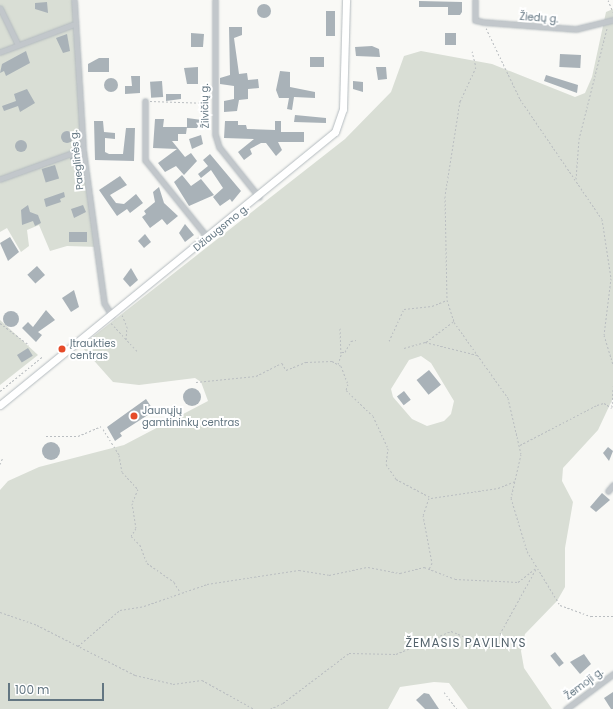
<!DOCTYPE html>
<meta charset="utf-8">
<style>
body{margin:0}
#map{position:relative;width:613px;height:709px;overflow:hidden;background:#f9f9f6;font-family:Poppins,sans-serif}
div>[style]{position:absolute}
.green>*{inset:0;background:#d9ded5}
.building>*{inset:0;background:#a9b2b8;transform-origin:0 0}
.round{border-radius:50%}
.path>*{height:1px;margin-top:-0.5px;transform-origin:0;background:repeating-linear-gradient(90deg,#babec1 0 2px,transparent 0 4px)}
.roads{filter:drop-shadow(0 0 1px #b4bbbf) drop-shadow(0 0 1px #b4bbbf)}
.street>*{height:5px;margin:-2.5px;padding:0 2.5px;transform-origin:2.5px;border-radius:2.5px;background:#c2c7cb}
.secondary>*{height:7px;margin:-3.5px;padding:0 3.5px;transform-origin:3.5px;border-radius:3.5px;background:#fff}
.dots>*{width:11px;height:11px;translate:-50% -50%;box-sizing:border-box;border:2px solid #fff;border-radius:50%}
span{translate:-50% -50%;white-space:nowrap;text-align:center;line-height:1.15;-webkit-text-stroke:4px #fff;paint-order:stroke}
.street-label{font-size:10px;color:#637682}
.poi-label{font-size:10px;color:#637682}
.left{translate:0 -50%;text-align:left}
.quarter-label{font-size:12px;color:#55646d;letter-spacing:1px}
.scale{position:absolute;left:8px;top:683px;width:96px;height:18px;box-sizing:border-box;border:2px solid #637682;border-top:0;padding-left:5px;font-size:12px;line-height:14px;white-space:nowrap;color:#637682;-webkit-text-stroke:3px #fff;paint-order:stroke}
</style>
<div id="map">
<div class="green">
<div style="clip-path:polygon(0 0,76px 0,85px 143px,99px 247px,67px 246px,50px 251px,39px 225px,27px 230px,29px 246px,21px 252px,7px 228px,0 232px)"></div>
<div style="clip-path:polygon(evenodd,613px 9px,613px 398px,598px 430px,563px 468px,562px 481px,573px 502px,565px 548px,565px 587px,557px 601px,525px 634px,521px 651px,524px 668px,552px 709px,468px 709px,449px 683px,434px 682px,400px 687px,388px 709px,0 709px,0 490px,8px 481px,39px 467px,124px 445px,208px 401px,201px 382px,195px 378px,139px 385px,113px 382px,81px 346px,345px 139px,391px 92px,404px 56px,421px 51px,492px 64px,575px 97px,585px 93px,592px 77px,606px 12px,613px 9px,421px 356px,431px 363px,454px 401px,451px 414px,444px 421px,427px 426px,412px 419px,393px 397px,391px 389px,409px 360px,421px 356px)"></div>
<div style="clip-path:polygon(0 320px,38px 355px,0 385px)"></div>
</div>
<div class="building">
<div style="clip-path:polygon(419px 1px,462px 2px,462px 12px,460px 15px,448px 15px,448px 7px,419px 7px)"></div>
<div style="clip-path:polygon(47px 2px,48px 13px,35px 9px,35px 3px)"></div>
<div class="round" style="left:257px;top:4px;width:14px;height:14px"></div>
<div style="left:326px;top:11px;width:9px;height:25px"></div>
<div style="clip-path:polygon(229px 27px,242px 27px,242px 35px,234px 38px,239px 74px,247px 73px,248px 80px,258px 79px,259px 88px,248px 89px,248px 99px,239px 100px,237px 111px,224px 112px,224px 101px,234px 99px,234px 86px,220px 84px,220px 78px,230px 75px)"></div>
<div style="clip-path:polygon(191px 33px,204px 34px,203px 47px,191px 47px)"></div>
<div style="left:445px;top:33px;width:11px;height:12px"></div>
<div style="clip-path:polygon(67px 34px,70px 51px,63px 53px,56px 38px)"></div>
<div style="clip-path:polygon(372px 46px,379px 49px,380px 57px,356px 56px,355px 47px)"></div>
<div style="clip-path:polygon(26px 51px,30px 63px,6px 76px,4px 71px,0 73px,2px 64px)"></div>
<div style="left:560px;top:54px;width:21px;height:13px;rotate:3deg"></div>
<div style="left:310px;top:57px;width:14px;height:10px"></div>
<div style="clip-path:polygon(99px 58px,109px 58px,109px 72px,88px 72px,88px 64px)"></div>
<div style="clip-path:polygon(198px 67px,198px 84px,187px 84px,184px 68px)"></div>
<div style="clip-path:polygon(376px 67px,386px 67px,387px 79px,378px 80px)"></div>
<div style="clip-path:polygon(280px 71px,290px 72px,290px 87px,315px 92px,315px 98px,294px 97px,292px 110px,287px 109px,289px 98px,279px 98px,276px 90px)"></div>
<div style="clip-path:polygon(546px 75px,578px 85px,577px 93px,544px 81px)"></div>
<div style="clip-path:polygon(131px 76px,140px 76px,140px 93px,125px 94px,125px 86px,132px 86px)"></div>
<div class="round" style="left:104px;top:78px;width:14px;height:14px"></div>
<div style="left:162px;top:81px;width:16px;height:12px;rotate:86deg"></div>
<div style="clip-path:polygon(353px 81px,363px 82px,363px 92px,353px 89px)"></div>
<div style="clip-path:polygon(27px 89px,35px 103px,20px 112px,18px 106px,4px 111px,2px 106px,16px 101px,14px 94px)"></div>
<div style="clip-path:polygon(166px 94px,181px 94px,181px 99px,166px 101px)"></div>
<div style="clip-path:polygon(295px 115px,326px 118px,326px 123px,294px 122px)"></div>
<div style="clip-path:polygon(187px 118px,202px 120px,202px 128px,187px 128px)"></div>
<div style="clip-path:polygon(155px 119px,164px 119px,163px 127px,187px 127px,186px 134px,178px 134px,178px 141px,172px 141px,185px 157px,191px 153px,197px 161px,184px 175px,176px 166px,165px 172px,158px 163px,177px 149px,153px 148px)"></div>
<div style="clip-path:polygon(94px 121px,103px 121px,104px 132px,115px 133px,115px 139px,105px 138px,105px 152px,109px 154px,123px 154px,126px 128px,135px 128px,134px 161px,95px 160px)"></div>
<div style="clip-path:polygon(225px 121px,238px 121px,238px 125px,246px 125px,247px 129px,275px 130px,275px 121px,281px 121px,281px 132px,304px 132px,304px 142px,278px 142px,282px 150px,276px 156px,266px 143px,261px 143px,250px 149px,252px 154px,244px 160px,238px 152px,254px 139px,224px 138px)"></div>
<div class="round" style="left:61px;top:131px;width:12px;height:12px"></div>
<div style="clip-path:polygon(201px 135px,203px 144px,192px 149px,189px 139px)"></div>
<div class="round" style="left:15px;top:140px;width:12px;height:12px"></div>
<div style="clip-path:polygon(80px 154px,77px 158px,82px 173px,76px 174px,70px 158px)"></div>
<div style="clip-path:polygon(210px 154px,241px 191px,232px 202px,230px 199px,220px 206px,213px 197px,223px 188px,211px 170px,201px 178px,198px 174px,208px 166px,203px 160px)"></div>
<div style="left:55px;top:165px;width:14px;height:14px;rotate:73deg"></div>
<div style="clip-path:polygon(182px 175px,191px 186px,201px 179px,214px 195px,189px 206px,174px 182px)"></div>
<div style="clip-path:polygon(120px 176px,127px 185px,110px 195px,116px 203px,124px 204px,136px 194px,143px 203px,130px 213px,127px 209px,117px 216px,99px 190px)"></div>
<div style="clip-path:polygon(159px 187px,164px 203px,178px 216px,167px 225px,162px 219px,150px 228px,142px 217px,146px 214px,144px 211px,155px 202px,153px 192px)"></div>
<div style="clip-path:polygon(64px 192px,65px 197px,60px 199px,61px 202px,46px 207px,44px 199px)"></div>
<div style="clip-path:polygon(28px 205px,30px 212px,38px 215px,41px 223px,35px 226px,33px 221px,22px 225px,21px 210px)"></div>
<div style="clip-path:polygon(83px 205px,86px 212px,74px 218px,71px 209px)"></div>
<div style="clip-path:polygon(185px 224px,194px 235px,185px 242px,179px 233px)"></div>
<div style="left:69px;top:232px;width:18px;height:10px"></div>
<div style="clip-path:polygon(145px 234px,151px 242px,144px 248px,138px 241px)"></div>
<div style="clip-path:polygon(10px 237px,19px 252px,8px 261px,0 243px)"></div>
<div style="left:37px;top:266px;width:12px;height:13px;rotate:48deg"></div>
<div style="clip-path:polygon(131px 268px,138px 280px,130px 287px,123px 279px)"></div>
<div style="clip-path:polygon(74px 290px,79px 307px,71px 312px,62px 298px)"></div>
<div style="clip-path:polygon(46px 310px,55px 320px,38px 332px,42px 335px,36px 342px,22px 328px,28px 322px,33px 327px)"></div>
<div class="round" style="left:3px;top:311px;width:16px;height:16px"></div>
<div style="left:28px;top:348px;width:9px;height:13px;rotate:58deg"></div>
<div style="left:429px;top:370px;width:19px;height:16px;rotate:51deg"></div>
<div class="round" style="left:183px;top:388px;width:18px;height:18px"></div>
<div style="left:404px;top:391px;width:11px;height:9px;rotate:52deg"></div>
<div style="clip-path:polygon(146px 399px,154px 411px,120px 433px,122px 436px,115px 441px,107px 427px)"></div>
<div class="round" style="left:42px;top:442px;width:18px;height:18px"></div>
<div style="clip-path:polygon(608px 447px,613px 451px,609px 461px,603px 453px)"></div>
<div style="clip-path:polygon(602px 493px,610px 500px,596px 512px,590px 507px)"></div>
<div style="left:555px;top:652px;width:14px;height:6px;rotate:51deg"></div>
<div style="clip-path:polygon(584px 654px,591px 664px,580px 674px,570px 662px)"></div>
<div style="clip-path:polygon(613px 692px,613px 709px,611px 709px,604px 698px)"></div>
<div style="clip-path:polygon(424px 693px,429px 694px,439px 709px,425px 709px,416px 700px)"></div>
</div>
<div class="path">
<div style="left:608px;top:0;width:13px;rotate:67deg"></div>
<div style="left:486px;top:28px;width:79px;rotate:64.4deg"></div>
<div style="left:520px;top:99px;width:145px;rotate:55.7deg"></div>
<div style="left:602px;top:219px;width:60px;rotate:81.3deg"></div>
<div style="left:611px;top:278px;width:57px;rotate:97deg"></div>
<div style="left:604px;top:335px;width:31px;rotate:73deg"></div>
<div style="left:472px;top:51px;width:16px;rotate:76deg"></div>
<div style="left:476px;top:67px;width:38px;rotate:115deg"></div>
<div style="left:460px;top:101px;width:96px;rotate:99deg"></div>
<div style="left:445px;top:196px;width:104px;rotate:88.9deg"></div>
<div style="left:447px;top:300px;width:23px;rotate:72deg"></div>
<div style="left:454px;top:322px;width:93px;rotate:54.6deg"></div>
<div style="left:508px;top:398px;width:57px;rotate:76.9deg"></div>
<div style="left:521px;top:454px;width:45px;rotate:102.8deg"></div>
<div style="left:511px;top:498px;width:55px;rotate:73.2deg"></div>
<div style="left:527px;top:551px;width:63px;rotate:58.6deg"></div>
<div style="left:560px;top:605px;width:33px;rotate:20deg"></div>
<div style="left:591px;top:616px;width:22px"></div>
<div style="left:150px;top:101px;width:59px;rotate:1.9deg"></div>
<div style="left:576px;top:179px;width:40px;rotate:-85.7deg"></div>
<div style="left:579px;top:139px;width:114px;rotate:-75.8deg"></div>
<div style="left:122px;top:315px;width:12px;rotate:66deg"></div>
<div style="left:127px;top:326px;width:14px;rotate:94deg"></div>
<div style="left:0;top:323px;width:36px;rotate:37deg"></div>
<div style="left:111px;top:323px;width:40px;rotate:47deg"></div>
<div style="left:340px;top:328px;width:25px;rotate:88deg"></div>
<div style="left:389px;top:341px;width:35px;rotate:-65deg"></div>
<div style="left:404px;top:309px;width:28px;rotate:-6deg"></div>
<div style="left:432px;top:306px;width:16px;rotate:-22deg"></div>
<div style="left:426px;top:342px;width:34px;rotate:-37deg"></div>
<div style="left:404px;top:348px;width:22px;rotate:-16deg"></div>
<div style="left:425px;top:342px;width:54px;rotate:14deg"></div>
<div style="left:338px;top:364px;width:13px;rotate:-72deg"></div>
<div style="left:342px;top:352px;width:3px"></div>
<div style="left:345px;top:352px;width:13px;rotate:-61deg"></div>
<div style="left:351px;top:341px;width:5px;rotate:-11deg"></div>
<div style="left:196px;top:382px;width:60px;rotate:-5.7deg"></div>
<div style="left:256px;top:376px;width:29px;rotate:-27deg"></div>
<div style="left:282px;top:363px;width:8px;rotate:60deg"></div>
<div style="left:286px;top:370px;width:22px;rotate:-22deg"></div>
<div style="left:306px;top:362px;width:26px;rotate:-2deg"></div>
<div style="left:332px;top:361px;width:10px;rotate:29deg"></div>
<div style="left:341px;top:366px;width:19px;rotate:69deg"></div>
<div style="left:348px;top:384px;width:6px;rotate:108deg"></div>
<div style="left:346px;top:390px;width:37px;rotate:44deg"></div>
<div style="left:373px;top:416px;width:35px;rotate:65deg"></div>
<div style="left:388px;top:448px;width:16px;rotate:97deg"></div>
<div style="left:386px;top:464px;width:18px;rotate:56deg"></div>
<div style="left:396px;top:479px;width:40px;rotate:28deg"></div>
<div style="left:431px;top:498px;width:68px;rotate:-8.5deg"></div>
<div style="left:498px;top:488px;width:18px;rotate:-22deg"></div>
<div style="left:0;top:391px;width:55px;rotate:-39.1deg"></div>
<div style="left:612px;top:407px;width:21px;rotate:-87deg"></div>
<div style="left:103px;top:429px;width:31px;rotate:58deg"></div>
<div style="left:119px;top:455px;width:17px;rotate:80deg"></div>
<div style="left:122px;top:472px;width:23px;rotate:47deg"></div>
<div style="left:138px;top:489px;width:15px;rotate:113deg"></div>
<div style="left:132px;top:503px;width:25px;rotate:81deg"></div>
<div style="left:136px;top:528px;width:9px;rotate:122deg"></div>
<div style="left:131px;top:536px;width:13px;rotate:45deg"></div>
<div style="left:140px;top:545px;width:19px;rotate:69deg"></div>
<div style="left:147px;top:563px;width:33px;rotate:35deg"></div>
<div style="left:174px;top:582px;width:12px;rotate:59deg"></div>
<div style="left:46px;top:436px;width:32px"></div>
<div style="left:78px;top:436px;width:25px;rotate:-23deg"></div>
<div style="left:520px;top:445px;width:87px;rotate:-27.5deg"></div>
<div style="left:597px;top:405px;width:7px;rotate:-16deg"></div>
<div style="left:604px;top:403px;width:9px;rotate:32deg"></div>
<div style="left:0;top:464px;width:8px;rotate:-67deg"></div>
<div style="left:429px;top:498px;width:18px;rotate:109deg"></div>
<div style="left:423px;top:515px;width:49px;rotate:79.4deg"></div>
<div style="left:432px;top:563px;width:7px;rotate:117deg"></div>
<div style="left:0;top:612px;width:39px;rotate:19deg"></div>
<div style="left:37px;top:625px;width:110px;rotate:27deg"></div>
<div style="left:135px;top:675px;width:39px;rotate:13deg"></div>
<div style="left:173px;top:684px;width:29px;rotate:-8deg"></div>
<div style="left:202px;top:680px;width:60px;rotate:29.1deg"></div>
<div style="left:78px;top:646px;width:55px;rotate:-40.6deg"></div>
<div style="left:120px;top:610px;width:24px;rotate:-9deg"></div>
<div style="left:144px;top:606px;width:67px;rotate:-19.2deg"></div>
<div style="left:207px;top:584px;width:93px;rotate:-8.7deg"></div>
<div style="left:299px;top:570px;width:30px;rotate:9deg"></div>
<div style="left:329px;top:575px;width:40px;rotate:-12deg"></div>
<div style="left:368px;top:567px;width:33px;rotate:11deg"></div>
<div style="left:400px;top:573px;width:25px;rotate:-14deg"></div>
<div style="left:424px;top:567px;width:33px;rotate:21deg"></div>
<div style="left:455px;top:579px;width:63px;rotate:2.7deg"></div>
<div style="left:518px;top:582px;width:23px;rotate:-38deg"></div>
<div style="left:444px;top:692px;width:21px;rotate:53deg"></div>
<div style="left:270px;top:709px;width:14px;rotate:-25deg"></div>
<div style="left:283px;top:703px;width:83px;rotate:-37.1deg"></div>
<div style="left:349px;top:653px;width:47px;rotate:1.2deg"></div>
<div style="left:396px;top:654px;width:60px;rotate:-22.7deg"></div>
<div style="left:451px;top:631px;width:44px;rotate:22.5deg"></div>
<div style="left:492px;top:648px;width:90px;rotate:-60.9deg"></div>
</div>
<div class="roads">
<div class="street">
<div style="left:74px;top:0;width:149px;rotate:86.5deg"></div>
<div style="left:83px;top:149px;width:155px;rotate:82.2deg"></div>
<div style="left:104px;top:303px;width:15px;rotate:58deg"></div>
<div style="left:215px;top:0;width:134px;rotate:90deg"></div>
<div style="left:215px;top:134px;width:14px;rotate:73deg"></div>
<div style="left:219px;top:147px;width:64px;rotate:51.3deg"></div>
<div style="left:475px;top:0;width:20px;rotate:90deg"></div>
<div style="left:475px;top:20px;width:8px;rotate:14deg"></div>
<div style="left:483px;top:22px;width:93px;rotate:4.3deg"></div>
<div style="left:576px;top:29px;width:38px;rotate:-14deg"></div>
<div style="left:0;top:8px;width:41px;rotate:64.1deg"></div>
<div style="left:0;top:52px;width:79px;rotate:-20.7deg"></div>
<div style="left:145px;top:101px;width:59px;rotate:90deg"></div>
<div style="left:145px;top:160px;width:100px;rotate:51.1deg"></div>
<div style="left:0;top:179px;width:88px;rotate:-19.9deg"></div>
<div style="left:608px;top:491px;width:8px;rotate:-50deg"></div>
<div style="left:566px;top:709px;width:59px;rotate:-36.7deg"></div>
</div>
<div class="secondary">
<div style="left:0;top:405px;width:432px;rotate:-39.2deg"></div>
<div style="left:335px;top:132px;width:24px;rotate:-71deg"></div>
<div style="left:343px;top:109px;width:109px;rotate:-88.4deg"></div>
</div>
</div>
<div class="dots">
<div style="left:62px;top:349px;background:#e64b29"></div>
<div style="left:134px;top:416px;background:#e64b29"></div>
</div>
<div class="street-label">
<span style="left:539px;top:18px;rotate:4deg">Žiedų g.</span>
<span style="left:205px;top:106px;rotate:-91deg">Žilvičių g.</span>
<span style="left:77px;top:160px;rotate:-96deg">Paeglinės g.</span>
<span style="left:221px;top:228px;rotate:-39deg">Džiaugsmo g.</span>
<span style="left:584px;top:684px;rotate:-37deg">Žemoji g.</span>
</div>
<div class="poi-label">
<span class="left" style="left:70px;top:349px">Įtraukties<br>centras</span>
<span class="left" style="left:142px;top:416px">Jaunųjų<br>gamtininkų centras</span>
</div>
<div class="quarter-label">
<span style="left:466px;top:643px">ŽEMASIS PAVILNYS</span>
</div>
<div class="scale">100 m</div>
</div>
